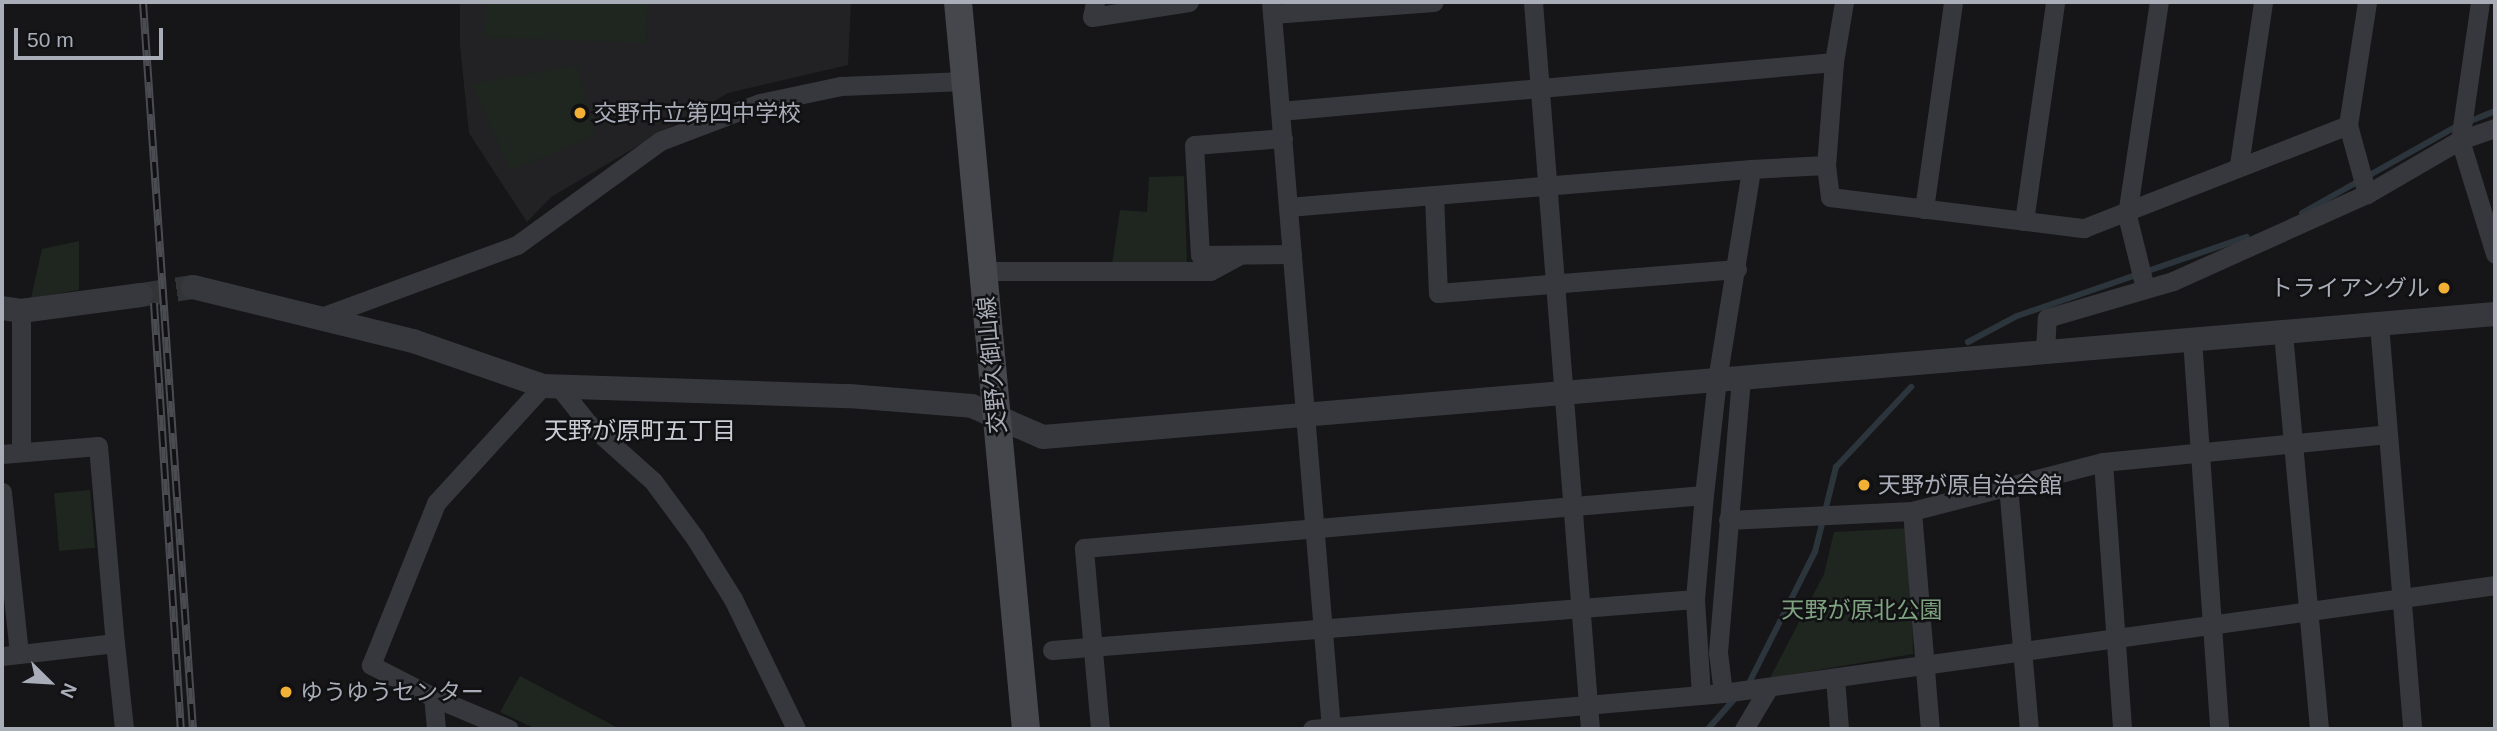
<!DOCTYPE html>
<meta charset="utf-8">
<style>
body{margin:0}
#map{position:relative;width:2497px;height:731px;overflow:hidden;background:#161618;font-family:Arial,"Noto Sans JP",sans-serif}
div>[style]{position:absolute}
.built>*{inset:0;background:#222225}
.green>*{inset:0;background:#1e261f;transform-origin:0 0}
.stream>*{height:6px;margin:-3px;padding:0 3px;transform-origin:3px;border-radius:3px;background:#2c353c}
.tertiary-tunnel>*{height:24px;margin-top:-12px;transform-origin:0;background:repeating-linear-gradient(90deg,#333438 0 24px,transparent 0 36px)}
.minor>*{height:19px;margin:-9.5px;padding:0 9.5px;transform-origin:9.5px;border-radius:9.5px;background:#37383d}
.tertiary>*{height:24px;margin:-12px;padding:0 12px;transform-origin:12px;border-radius:12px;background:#37383d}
.secondary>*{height:28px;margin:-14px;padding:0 14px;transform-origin:14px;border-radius:14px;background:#45474d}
.rail>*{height:8px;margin-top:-4px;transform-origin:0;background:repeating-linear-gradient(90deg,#111113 0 16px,#4a4c52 0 32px);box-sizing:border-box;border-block:2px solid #4a4c52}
.dots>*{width:19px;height:19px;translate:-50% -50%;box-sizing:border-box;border:4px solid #111113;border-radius:50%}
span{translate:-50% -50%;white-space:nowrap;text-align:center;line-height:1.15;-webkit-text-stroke:5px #111113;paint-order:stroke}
.poi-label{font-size:23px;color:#a8adb8}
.left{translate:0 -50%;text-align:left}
.right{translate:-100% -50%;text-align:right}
.street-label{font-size:23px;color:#a8adb8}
.park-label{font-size:23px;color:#7fa381}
.neighbourhood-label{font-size:24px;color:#c9ccd4}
.frame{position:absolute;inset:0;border:4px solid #a8adb8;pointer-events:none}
.north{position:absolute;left:14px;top:647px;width:70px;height:70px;-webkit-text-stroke:5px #111113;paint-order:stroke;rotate:114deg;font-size:19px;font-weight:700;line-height:28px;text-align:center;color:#a8adb8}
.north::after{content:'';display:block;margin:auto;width:24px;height:32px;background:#a8adb8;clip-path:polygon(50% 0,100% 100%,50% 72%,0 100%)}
.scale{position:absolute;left:14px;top:28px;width:149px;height:32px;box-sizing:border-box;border:4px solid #a8adb8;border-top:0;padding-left:9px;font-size:21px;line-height:24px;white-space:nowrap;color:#a8adb8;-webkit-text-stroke:5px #111113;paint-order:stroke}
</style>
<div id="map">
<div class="built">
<div style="clip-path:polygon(460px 2px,851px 2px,848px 65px,728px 93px,551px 197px,527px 222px,469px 133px,460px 46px)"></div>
</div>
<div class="green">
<div style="clip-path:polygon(486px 2px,647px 2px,646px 43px,484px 37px)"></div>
<div style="clip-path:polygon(577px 65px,595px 135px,511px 171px,471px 84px)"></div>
<div style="clip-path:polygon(1184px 176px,1187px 263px,1112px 264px,1120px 210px,1147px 212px,1149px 177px)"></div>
<div style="clip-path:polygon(79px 241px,79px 290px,31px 298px,42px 249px)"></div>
<div style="left:90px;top:490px;width:58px;height:36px;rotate:85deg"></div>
<div style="clip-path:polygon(1911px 528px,1913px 654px,1770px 678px,1824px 574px,1834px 532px)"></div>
<div style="clip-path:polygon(520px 676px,620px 729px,536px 729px,500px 712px)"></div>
</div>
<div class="stream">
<div style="left:2468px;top:122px;width:29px;rotate:-22deg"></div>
<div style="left:2302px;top:213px;width:178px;rotate:-29.3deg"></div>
<div style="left:1968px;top:342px;width:55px;rotate:-28deg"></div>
<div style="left:2017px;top:316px;width:243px;rotate:-19deg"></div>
<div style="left:1749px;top:683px;width:147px;rotate:-63.3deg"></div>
<div style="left:1815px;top:552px;width:88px;rotate:-76.1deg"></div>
<div style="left:1836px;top:467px;width:110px;rotate:-46.8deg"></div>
<div style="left:1708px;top:729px;width:44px;rotate:-48.7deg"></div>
</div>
<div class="tertiary-tunnel">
<div style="left:141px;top:295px;width:53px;rotate:-8.7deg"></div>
</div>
<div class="minor">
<div style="left:1095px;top:2px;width:15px;rotate:101deg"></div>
<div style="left:1092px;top:17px;width:98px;rotate:-8.8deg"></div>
<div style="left:1271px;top:2px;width:729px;rotate:85.28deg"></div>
<div style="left:1533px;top:2px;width:729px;rotate:85.52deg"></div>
<div style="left:1844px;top:2px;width:61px;rotate:99.5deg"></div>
<div style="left:1834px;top:62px;width:103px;rotate:94.4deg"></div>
<div style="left:1826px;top:165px;width:32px;rotate:83deg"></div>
<div style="left:1830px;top:197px;width:256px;rotate:7deg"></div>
<div style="left:2084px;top:228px;width:283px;rotate:-21.3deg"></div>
<div style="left:2348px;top:125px;width:72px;rotate:74.6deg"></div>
<div style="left:2480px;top:2px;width:139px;rotate:98.2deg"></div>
<div style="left:2460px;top:140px;width:119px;rotate:72.9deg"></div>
<div style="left:1272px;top:14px;width:162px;rotate:-4.2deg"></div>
<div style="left:1280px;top:111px;width:556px;rotate:-5.05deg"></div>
<div style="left:2348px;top:125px;width:124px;rotate:-81.2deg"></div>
<div style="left:1283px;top:138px;width:89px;rotate:175.5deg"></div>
<div style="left:1194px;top:145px;width:110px;rotate:86.9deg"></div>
<div style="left:1200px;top:255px;width:92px;rotate:-0.6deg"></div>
<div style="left:2239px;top:165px;width:165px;rotate:-81.6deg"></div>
<div style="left:1434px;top:195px;width:98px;rotate:87.7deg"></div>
<div style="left:1438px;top:293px;width:300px;rotate:-4.6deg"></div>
<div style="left:1288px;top:207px;width:465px;rotate:-4.7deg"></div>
<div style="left:1924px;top:209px;width:209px;rotate:-82deg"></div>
<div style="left:2024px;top:221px;width:221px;rotate:-81.9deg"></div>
<div style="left:983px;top:271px;width:227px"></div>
<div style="left:1210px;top:271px;width:30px;rotate:-28deg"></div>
<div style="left:2145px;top:288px;width:75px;rotate:-103.9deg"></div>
<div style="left:2127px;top:215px;width:215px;rotate:-81.5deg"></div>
<div style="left:324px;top:316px;width:206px;rotate:-20.2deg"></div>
<div style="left:517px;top:245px;width:177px;rotate:-36deg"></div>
<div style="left:660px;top:141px;width:107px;rotate:-20.8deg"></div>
<div style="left:760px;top:103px;width:83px;rotate:-11.9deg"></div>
<div style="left:841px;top:86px;width:124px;rotate:-2.3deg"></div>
<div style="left:2379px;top:324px;width:406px;rotate:85.3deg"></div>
<div style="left:2283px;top:333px;width:398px;rotate:84.8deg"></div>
<div style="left:2192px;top:339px;width:391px;rotate:86deg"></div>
<div style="left:2045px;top:351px;width:33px;rotate:-87deg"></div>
<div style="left:2047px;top:318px;width:131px;rotate:-16.4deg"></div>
<div style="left:2173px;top:281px;width:213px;rotate:-24.2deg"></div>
<div style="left:2367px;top:194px;width:108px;rotate:-30.1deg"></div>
<div style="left:2460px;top:140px;width:37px;rotate:-19deg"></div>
<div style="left:559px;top:387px;width:45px;rotate:51.3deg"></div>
<div style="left:587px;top:422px;width:89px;rotate:41.8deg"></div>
<div style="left:653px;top:481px;width:71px;rotate:53.6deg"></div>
<div style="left:695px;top:538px;width:72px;rotate:58.1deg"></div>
<div style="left:733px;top:599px;width:144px;rotate:64.1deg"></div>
<div style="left:21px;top:452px;width:141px;rotate:-90deg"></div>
<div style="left:2px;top:454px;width:96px;rotate:-4.8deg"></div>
<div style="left:98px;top:446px;width:198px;rotate:85.1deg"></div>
<div style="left:115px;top:643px;width:114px;rotate:173.4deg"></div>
<div style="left:2103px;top:462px;width:268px;rotate:85.9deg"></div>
<div style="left:2008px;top:485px;width:245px;rotate:85.1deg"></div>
<div style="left:2px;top:492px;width:163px;rotate:84deg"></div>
<div style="left:1912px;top:511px;width:219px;rotate:85.3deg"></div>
<div style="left:1728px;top:520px;width:184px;rotate:-2.8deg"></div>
<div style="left:1912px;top:511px;width:197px;rotate:-14.4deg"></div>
<div style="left:2103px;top:462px;width:286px;rotate:-5.6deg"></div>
<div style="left:115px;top:643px;width:86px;rotate:84deg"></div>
<div style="left:1052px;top:650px;width:645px;rotate:-4.53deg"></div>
<div style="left:1835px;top:678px;width:51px;rotate:85.5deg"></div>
<div style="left:1723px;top:693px;width:41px;rotate:-97deg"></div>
<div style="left:1718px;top:652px;width:275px;rotate:-85.2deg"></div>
<div style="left:1701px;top:695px;width:96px;rotate:-93.6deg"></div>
<div style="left:1695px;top:599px;width:104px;rotate:-85.1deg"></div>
<div style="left:1704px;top:495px;width:116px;rotate:-83.6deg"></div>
<div style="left:1717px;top:380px;width:214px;rotate:-80.8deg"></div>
<div style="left:1751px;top:169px;width:75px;rotate:-3.1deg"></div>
<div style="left:433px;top:697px;width:70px;rotate:-152.7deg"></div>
<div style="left:371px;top:665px;width:175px;rotate:-68.1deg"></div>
<div style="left:436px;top:503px;width:159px;rotate:-47.6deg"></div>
<div style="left:436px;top:729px;width:32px;rotate:-95deg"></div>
<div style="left:433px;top:697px;width:82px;rotate:22.8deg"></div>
<div style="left:1100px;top:729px;width:182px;rotate:-95.1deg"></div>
<div style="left:1084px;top:548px;width:622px;rotate:-4.89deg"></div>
<div style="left:1312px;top:729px;width:413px;rotate:-5deg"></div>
<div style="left:1723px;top:693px;width:780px;rotate:-7.96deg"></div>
<div style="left:1744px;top:729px;width:49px;rotate:-59.2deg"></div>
</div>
<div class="tertiary">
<div style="left:193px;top:287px;width:227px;rotate:13.8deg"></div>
<div style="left:413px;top:341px;width:138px;rotate:19.1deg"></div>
<div style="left:543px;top:386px;width:306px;rotate:1.9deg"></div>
<div style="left:849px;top:396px;width:123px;rotate:4.6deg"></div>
<div style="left:972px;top:406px;width:77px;rotate:23.6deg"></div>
<div style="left:1043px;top:437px;width:1457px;rotate:-4.84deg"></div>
<div style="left:2px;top:308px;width:19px;rotate:9deg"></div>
<div style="left:21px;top:311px;width:121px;rotate:-7.6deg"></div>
</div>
<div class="secondary">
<div style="left:958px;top:2px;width:730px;rotate:84.66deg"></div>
</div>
<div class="rail">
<div style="left:143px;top:2px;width:729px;rotate:86.07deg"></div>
<div style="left:154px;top:303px;width:427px;rotate:86.4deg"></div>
</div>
<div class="dots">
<div style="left:580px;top:113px;background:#f2b134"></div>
<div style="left:2444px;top:288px;background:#f2b134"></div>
<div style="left:1864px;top:485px;background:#f2b134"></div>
<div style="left:286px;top:692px;background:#f2b134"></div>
</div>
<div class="poi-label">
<span class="left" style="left:594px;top:113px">交野市立第四中学校</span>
<span class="right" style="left:2430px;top:288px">トライアングル</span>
<span class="left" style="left:1878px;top:485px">天野が原自治会館</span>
<span class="left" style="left:300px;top:692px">ゆうゆうセンター</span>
</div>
<div class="street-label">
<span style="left:992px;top:365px;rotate:-95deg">交野久御山線</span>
</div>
<div class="park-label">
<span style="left:1862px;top:610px">天野が原北公園</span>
</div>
<div class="neighbourhood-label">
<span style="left:640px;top:431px">天野が原町五丁目</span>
</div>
<div class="frame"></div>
<div class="north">N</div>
<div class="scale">50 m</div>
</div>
